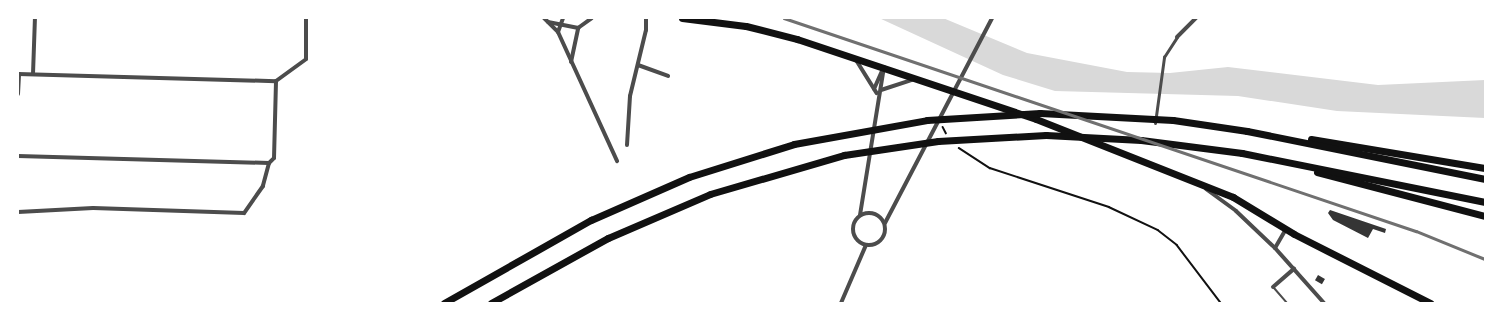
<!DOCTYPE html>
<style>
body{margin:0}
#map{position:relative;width:1503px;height:321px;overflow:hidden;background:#fff;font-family:"Noto Sans",sans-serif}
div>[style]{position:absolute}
.water>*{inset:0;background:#d9d9d9}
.building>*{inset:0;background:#353535;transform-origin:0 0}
.path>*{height:1.5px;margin:-0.75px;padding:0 0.75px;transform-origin:0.75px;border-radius:0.75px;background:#111}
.service>*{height:2px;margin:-1px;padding:0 1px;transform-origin:1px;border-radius:1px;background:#4c4c4c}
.pedestrian>*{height:3px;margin:-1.5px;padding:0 1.5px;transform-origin:1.5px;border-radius:1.5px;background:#4c4c4c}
.minor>*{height:4px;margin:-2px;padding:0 2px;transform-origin:2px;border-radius:2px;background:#4c4c4c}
.minor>.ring{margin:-2px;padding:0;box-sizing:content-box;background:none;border:4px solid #4c4c4c;border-radius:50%}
.trunk>*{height:7px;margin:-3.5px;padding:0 3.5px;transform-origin:3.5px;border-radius:3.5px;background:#111}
.motorway>*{height:7px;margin:-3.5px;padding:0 3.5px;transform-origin:3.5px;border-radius:3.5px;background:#111}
.rail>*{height:2.5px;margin:-1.25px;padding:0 1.25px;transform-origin:1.25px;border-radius:1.25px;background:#707070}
span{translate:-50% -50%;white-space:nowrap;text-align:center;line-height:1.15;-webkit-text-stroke:4px #fff;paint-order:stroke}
.frame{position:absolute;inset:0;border:19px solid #fff;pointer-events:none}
</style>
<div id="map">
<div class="water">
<div style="clip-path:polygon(879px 18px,943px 18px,1027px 53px,1127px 72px,1170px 73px,1228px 67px,1378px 85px,1485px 80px,1485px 118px,1337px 111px,1238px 96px,1055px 91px,1003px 75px)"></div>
</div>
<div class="building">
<div style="clip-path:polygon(1330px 210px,1386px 229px,1385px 233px,1373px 229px,1368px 238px,1333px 220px,1328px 213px)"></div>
<div style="left:1318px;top:275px;width:8px;height:6px;rotate:30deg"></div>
</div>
<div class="path">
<div style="left:943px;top:127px;width:7px;rotate:63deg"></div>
<div style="left:959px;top:148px;width:37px;rotate:33deg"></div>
<div style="left:990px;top:168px;width:125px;rotate:18.1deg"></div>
<div style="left:1109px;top:207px;width:54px;rotate:25.1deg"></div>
<div style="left:1158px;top:230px;width:24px;rotate:38deg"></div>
<div style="left:1177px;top:245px;width:73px;rotate:52.8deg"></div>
</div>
<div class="service">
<div style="left:1274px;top:288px;width:20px;rotate:49deg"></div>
</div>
<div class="pedestrian">
<div style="left:1155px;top:123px;width:67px;rotate:-82.2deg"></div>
<div style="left:1164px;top:57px;width:24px;rotate:-57deg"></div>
</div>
<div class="minor">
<div style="left:544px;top:18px;width:20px;rotate:45deg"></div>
<div style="left:558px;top:32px;width:142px;rotate:65.4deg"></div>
<div style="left:548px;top:22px;width:31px;rotate:11deg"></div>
<div style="left:558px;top:32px;width:15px;rotate:-70deg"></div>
<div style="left:1177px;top:37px;width:27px;rotate:-45deg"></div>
<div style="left:856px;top:60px;width:39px;rotate:58deg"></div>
<div style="left:571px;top:62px;width:35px;rotate:-78deg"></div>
<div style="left:578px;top:28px;width:17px;rotate:-36deg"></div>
<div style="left:638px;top:65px;width:32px;rotate:20deg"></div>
<div style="left:18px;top:74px;width:258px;rotate:1.6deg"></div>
<div style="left:33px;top:74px;width:56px;rotate:-88deg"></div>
<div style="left:276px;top:81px;width:37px;rotate:-36deg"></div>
<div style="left:306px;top:59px;width:41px;rotate:-90deg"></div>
<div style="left:874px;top:89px;width:22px;rotate:-66deg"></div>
<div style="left:881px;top:90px;width:35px;rotate:-18deg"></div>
<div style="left:18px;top:94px;width:20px;rotate:-87deg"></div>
<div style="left:627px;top:145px;width:49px;rotate:-86.5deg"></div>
<div style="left:630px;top:96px;width:68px;rotate:-76.4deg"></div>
<div style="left:646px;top:30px;width:12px;rotate:-90deg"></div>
<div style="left:18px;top:156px;width:251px;rotate:1.6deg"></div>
<div style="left:269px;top:163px;width:24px;rotate:105deg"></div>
<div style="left:263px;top:186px;width:33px;rotate:125deg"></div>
<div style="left:244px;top:213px;width:151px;rotate:-178.1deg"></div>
<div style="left:93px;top:208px;width:75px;rotate:176.9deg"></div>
<div style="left:269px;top:163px;width:7px;rotate:-45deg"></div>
<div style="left:274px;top:158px;width:77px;rotate:-88.5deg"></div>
<div style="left:1206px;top:189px;width:37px;rotate:36deg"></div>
<div style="left:1236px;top:211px;width:54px;rotate:43.5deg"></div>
<div style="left:1275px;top:248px;width:74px;rotate:48.3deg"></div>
<div class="ring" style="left:853px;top:213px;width:28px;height:28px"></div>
<div style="left:860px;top:215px;width:150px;rotate:-80.8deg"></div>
<div style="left:885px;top:223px;width:231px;rotate:-62.4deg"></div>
<div style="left:1275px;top:248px;width:22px;rotate:-60deg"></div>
<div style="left:1273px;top:287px;width:28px;rotate:-41deg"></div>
<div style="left:841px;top:303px;width:63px;rotate:-66.7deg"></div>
</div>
<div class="trunk">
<div style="left:682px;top:18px;width:64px;rotate:7.1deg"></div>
<div style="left:746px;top:26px;width:53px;rotate:14.3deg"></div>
<div style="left:797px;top:39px;width:252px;rotate:18.5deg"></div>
<div style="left:1036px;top:119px;width:212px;rotate:21.6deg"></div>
<div style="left:1233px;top:197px;width:71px;rotate:31.2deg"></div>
<div style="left:1294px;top:234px;width:153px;rotate:26.9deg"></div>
</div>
<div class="motorway">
<div style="left:1311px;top:139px;width:176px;rotate:9.5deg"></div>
<div style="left:1317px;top:172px;width:174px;rotate:14.7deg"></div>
<div style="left:444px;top:303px;width:169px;rotate:-29.5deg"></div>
<div style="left:591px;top:220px;width:107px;rotate:-23.7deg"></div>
<div style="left:689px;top:177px;width:110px;rotate:-17.4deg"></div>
<div style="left:794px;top:144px;width:135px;rotate:-10.2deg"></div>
<div style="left:927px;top:120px;width:113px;rotate:-3.5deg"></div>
<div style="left:1040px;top:113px;width:133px;rotate:3deg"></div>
<div style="left:1173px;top:120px;width:75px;rotate:8.5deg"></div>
<div style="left:1247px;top:131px;width:243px;rotate:11.4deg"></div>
<div style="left:491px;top:303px;width:134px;rotate:-29.1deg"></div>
<div style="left:608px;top:238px;width:111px;rotate:-23.3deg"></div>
<div style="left:710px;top:194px;width:140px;rotate:-16.2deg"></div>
<div style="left:844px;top:155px;width:95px;rotate:-8.5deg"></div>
<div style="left:938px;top:141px;width:108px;rotate:-3.2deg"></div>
<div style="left:1046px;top:135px;width:95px;rotate:3deg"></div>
<div style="left:1141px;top:140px;width:102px;rotate:7.3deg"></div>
<div style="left:1242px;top:153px;width:248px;rotate:11.4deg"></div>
</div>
<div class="rail">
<div style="left:784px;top:18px;width:667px;rotate:18.63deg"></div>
<div style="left:1416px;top:231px;width:74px;rotate:22.1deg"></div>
</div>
<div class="frame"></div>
</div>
